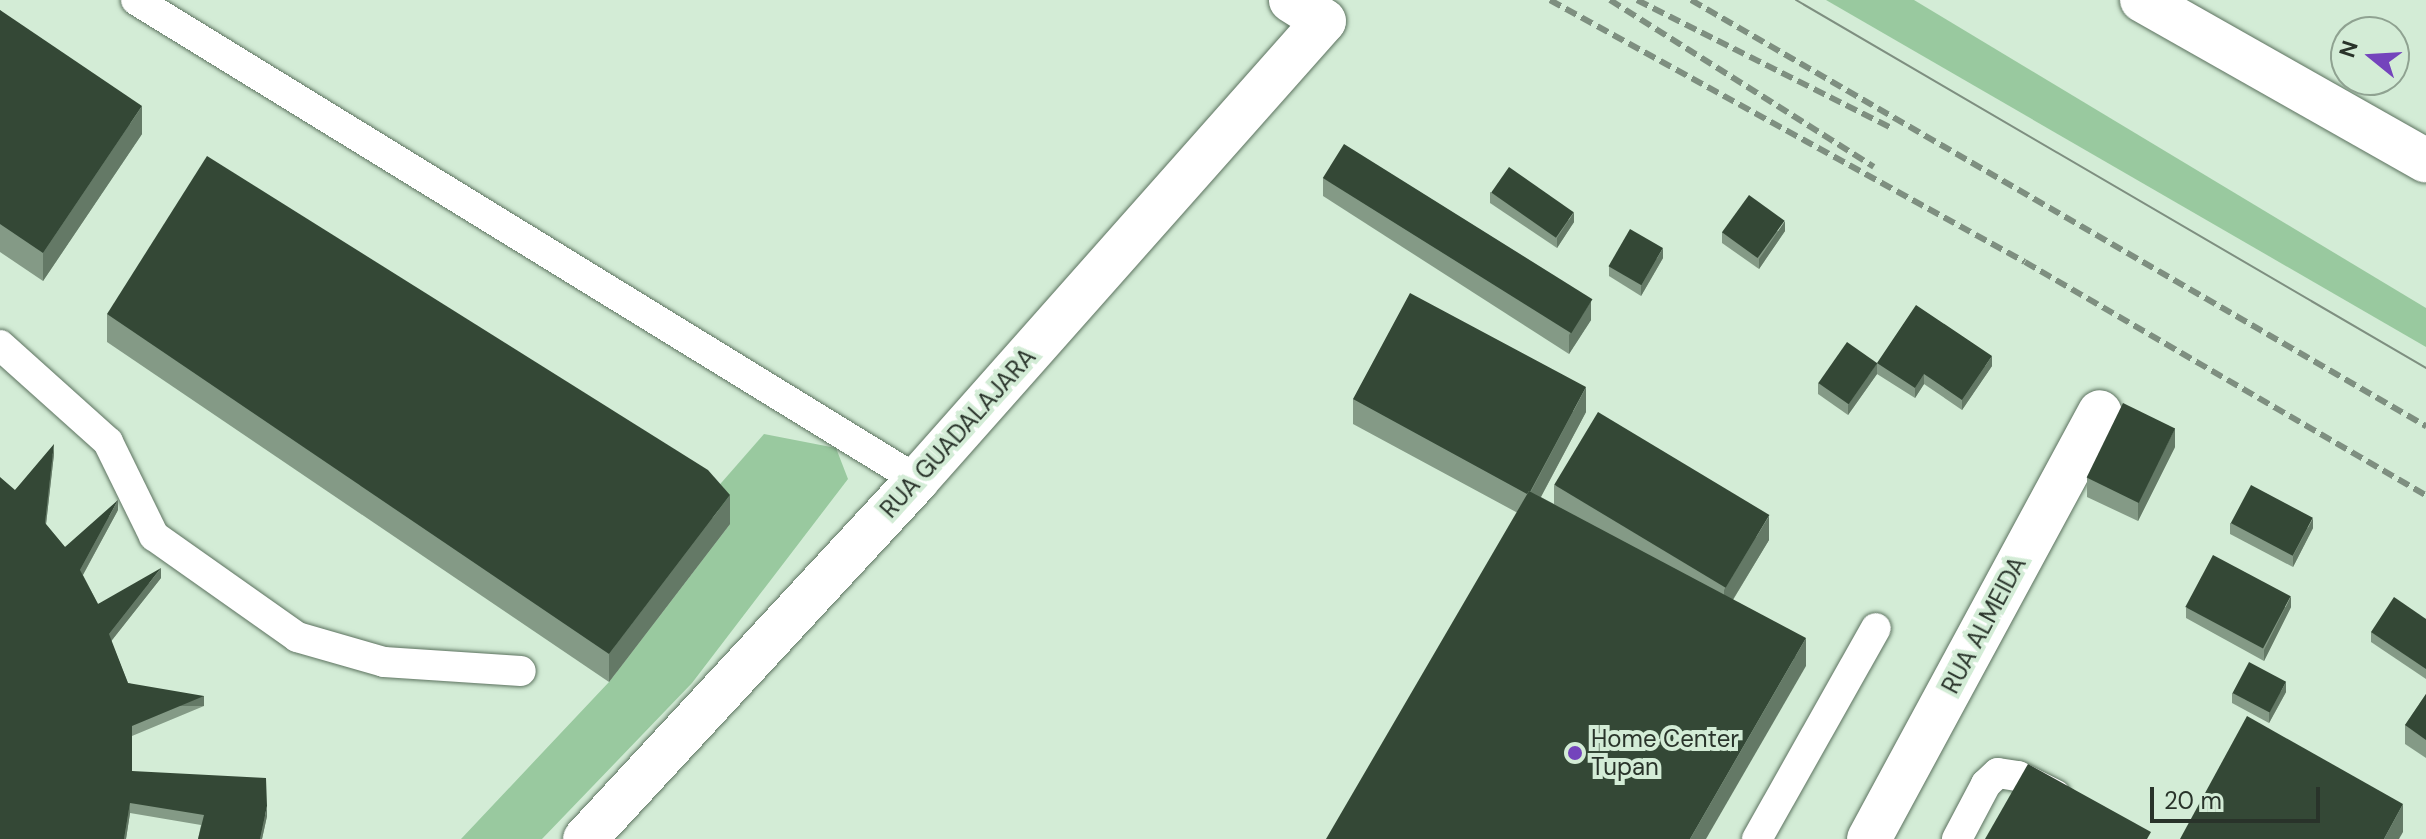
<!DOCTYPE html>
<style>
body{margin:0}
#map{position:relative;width:2426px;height:839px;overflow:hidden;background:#d3ecd6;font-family:"DM Sans",sans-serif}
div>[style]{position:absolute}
.green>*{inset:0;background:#99c99f}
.roads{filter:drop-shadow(0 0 2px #5c725f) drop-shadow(0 0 2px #5c725f)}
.service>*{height:30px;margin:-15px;padding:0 15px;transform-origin:15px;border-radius:15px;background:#fff}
.pedestrian>*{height:44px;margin:-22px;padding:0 22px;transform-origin:22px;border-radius:22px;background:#fff}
.minor>*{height:44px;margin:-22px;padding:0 22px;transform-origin:22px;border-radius:22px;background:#fff}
.tram>*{height:2px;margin:-1px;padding:0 1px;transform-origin:1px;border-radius:1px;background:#7e8f80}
.rail>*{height:6px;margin-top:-3px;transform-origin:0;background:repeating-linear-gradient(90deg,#7e8f80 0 12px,transparent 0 18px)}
.wall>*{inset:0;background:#849a86}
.shaded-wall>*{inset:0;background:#647966;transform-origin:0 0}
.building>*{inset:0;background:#344836;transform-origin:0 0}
.dots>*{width:22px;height:22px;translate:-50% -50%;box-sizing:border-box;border:4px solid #d3ecd6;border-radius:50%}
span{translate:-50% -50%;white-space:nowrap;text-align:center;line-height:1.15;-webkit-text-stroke:8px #d3ecd6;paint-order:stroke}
.street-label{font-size:24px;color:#29332a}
.poi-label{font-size:24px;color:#29332a}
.left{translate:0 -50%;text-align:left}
.north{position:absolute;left:2330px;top:16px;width:80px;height:80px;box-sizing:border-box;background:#d3ecd6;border:2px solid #8fa291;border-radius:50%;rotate:288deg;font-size:22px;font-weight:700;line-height:32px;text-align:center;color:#29332a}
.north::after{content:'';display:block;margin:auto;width:28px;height:36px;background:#7444bc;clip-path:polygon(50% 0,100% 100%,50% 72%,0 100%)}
.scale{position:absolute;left:2150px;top:787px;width:170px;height:36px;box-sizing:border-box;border:4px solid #29332a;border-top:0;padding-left:10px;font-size:24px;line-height:28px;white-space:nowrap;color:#29332a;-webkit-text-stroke:6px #d3ecd6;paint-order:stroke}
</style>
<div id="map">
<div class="green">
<div style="clip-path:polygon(1826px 0,1914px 0,2426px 308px,2426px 347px)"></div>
<div style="clip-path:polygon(764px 434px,836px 448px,848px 479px,692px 683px,542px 839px,461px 839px,609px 682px,730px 524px,708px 498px)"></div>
</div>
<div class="roads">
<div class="service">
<div style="left:136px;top:0;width:917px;rotate:31.57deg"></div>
<div style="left:0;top:345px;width:145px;rotate:41.9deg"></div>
<div style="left:108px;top:442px;width:105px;rotate:63.9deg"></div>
<div style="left:154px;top:536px;width:175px;rotate:35.2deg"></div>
<div style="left:297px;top:637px;width:91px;rotate:16deg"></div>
<div style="left:384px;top:662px;width:137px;rotate:3.8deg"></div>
<div style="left:1757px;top:839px;width:242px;rotate:-60.6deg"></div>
<div style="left:1957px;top:839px;width:62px;rotate:-62.2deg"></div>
<div style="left:1986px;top:784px;width:16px;rotate:-43deg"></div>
<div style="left:1998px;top:773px;width:20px;rotate:9deg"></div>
<div style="left:2018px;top:776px;width:42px;rotate:26.6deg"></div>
</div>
<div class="pedestrian">
<div style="left:1869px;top:839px;width:485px;rotate:-61.6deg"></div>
</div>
<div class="minor">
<div style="left:2142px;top:0;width:326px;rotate:29.5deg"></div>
<div style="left:585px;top:839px;width:489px;rotate:-47.2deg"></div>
<div style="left:917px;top:480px;width:613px;rotate:-48.44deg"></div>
<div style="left:1324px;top:21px;width:39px;rotate:-148deg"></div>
</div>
</div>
<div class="tram">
<div style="left:1796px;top:0;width:730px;rotate:30.29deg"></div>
</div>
<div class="rail">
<div style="left:1550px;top:0;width:542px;rotate:28.88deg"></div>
<div style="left:2025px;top:262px;width:464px;rotate:30.2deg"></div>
<div style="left:1610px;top:0;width:312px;rotate:32.3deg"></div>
<div style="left:1637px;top:0;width:284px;rotate:26.7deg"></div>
<div style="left:1691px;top:0;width:850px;rotate:30.1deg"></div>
</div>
<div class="wall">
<div style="clip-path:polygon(0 10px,142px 134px,43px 281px,0 252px)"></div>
<div style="clip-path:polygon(1323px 178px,1591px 320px,1569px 354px,1323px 196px)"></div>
<div style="clip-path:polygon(1490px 192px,1574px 222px,1557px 248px,1490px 203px)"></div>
<div style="clip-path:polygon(1785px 231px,1759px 269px,1722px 243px,1722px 232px)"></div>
<div style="clip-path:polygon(1663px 258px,1641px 296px,1609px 276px,1609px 266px)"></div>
<div style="clip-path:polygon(107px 314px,730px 524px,609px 682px,107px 342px)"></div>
<div style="clip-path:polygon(1877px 363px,1992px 366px,1962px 410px,1924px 384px,1915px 398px,1877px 374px)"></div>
<div style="clip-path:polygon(1877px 374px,1848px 415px,1818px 394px,1818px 383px)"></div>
<div style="clip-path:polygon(1353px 399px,1586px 412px,1541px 497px,1554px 504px,1554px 485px,1769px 540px,1733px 600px,1806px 666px,1516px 512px,1353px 424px)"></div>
<div style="clip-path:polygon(2175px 447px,2138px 521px,2087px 497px,2087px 478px)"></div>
<div style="clip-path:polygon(54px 454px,46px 524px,65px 547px,118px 510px,83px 575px,98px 604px,161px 578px,111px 641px,128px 683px,204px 706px,132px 736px,132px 771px,267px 816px,262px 839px,198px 839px,201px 825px,130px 813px,126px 839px,0 839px,15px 490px)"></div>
<div style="clip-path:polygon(2230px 523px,2313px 528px,2293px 567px,2230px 534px)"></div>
<div style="clip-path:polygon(2291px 607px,2264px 661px,2186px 618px,2186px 608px)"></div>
<div style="clip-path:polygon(2426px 619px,2426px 679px,2371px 642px,2371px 632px)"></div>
<div style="clip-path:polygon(2286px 692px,2269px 723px,2232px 703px,2232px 693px)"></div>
<div style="clip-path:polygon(2426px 694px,2426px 758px,2405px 744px,2405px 725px)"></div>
</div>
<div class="shaded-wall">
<div style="clip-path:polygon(142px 106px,142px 134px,43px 281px,43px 253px)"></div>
<div style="clip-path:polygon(1574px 212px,1574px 222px,1557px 248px,1557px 238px)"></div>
<div style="clip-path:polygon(1785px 221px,1785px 231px,1759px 269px,1759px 259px)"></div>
<div style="clip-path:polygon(1663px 248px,1663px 258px,1641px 296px,1641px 286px)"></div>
<div style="clip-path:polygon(1591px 301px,1591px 320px,1569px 354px,1569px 335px)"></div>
<div style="clip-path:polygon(1992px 356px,1992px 366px,1962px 410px,1962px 400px)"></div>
<div style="clip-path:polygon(1877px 363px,1877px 374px,1848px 415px,1848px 405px)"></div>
<div style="clip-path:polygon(1924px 374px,1924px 384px,1915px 398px,1915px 388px)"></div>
<div style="clip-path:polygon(1586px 387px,1586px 412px,1529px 519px,1529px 495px)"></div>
<div style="clip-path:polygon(2175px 428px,2175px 447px,2138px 521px,2138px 503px)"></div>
<div style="clip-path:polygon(54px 444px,54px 454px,45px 533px,45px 523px)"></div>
<div style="clip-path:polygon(730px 495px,730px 524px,609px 682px,609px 654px)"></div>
<div style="clip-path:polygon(118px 500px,118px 510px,80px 580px,80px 570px)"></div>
<div style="clip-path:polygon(1769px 516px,1769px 540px,1724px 614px,1724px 590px)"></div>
<div style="clip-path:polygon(2313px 518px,2313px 528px,2293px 567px,2293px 556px)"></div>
<div style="clip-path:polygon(161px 568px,161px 578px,109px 644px,109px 634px)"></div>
<div style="clip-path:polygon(2291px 596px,2291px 607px,2264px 661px,2264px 650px)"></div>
<div style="clip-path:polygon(1806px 638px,1806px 666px,1706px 839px,1690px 839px)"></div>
<div style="clip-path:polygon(2286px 682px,2286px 692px,2269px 723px,2269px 713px)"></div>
<div style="left:204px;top:696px;width:10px;height:78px;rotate:90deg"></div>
<div style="clip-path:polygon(130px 803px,130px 813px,126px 839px,124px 839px)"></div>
<div style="clip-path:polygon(2403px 804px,2403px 832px,2399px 839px,2384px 839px)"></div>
<div style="clip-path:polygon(267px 806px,267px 816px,262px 839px,260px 839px)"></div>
</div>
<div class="building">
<div style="clip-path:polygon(0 10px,142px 106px,43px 253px,0 224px)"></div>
<div style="left:1344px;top:144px;width:293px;height:40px;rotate:32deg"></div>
<div style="clip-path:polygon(207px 156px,708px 470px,730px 495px,609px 654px,107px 314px)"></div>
<div style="left:1509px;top:167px;width:79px;height:31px;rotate:35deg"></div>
<div style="left:1749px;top:195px;width:44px;height:46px;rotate:36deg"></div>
<div style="left:1630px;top:229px;width:38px;height:43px;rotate:30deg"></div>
<div style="clip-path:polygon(1410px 293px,1586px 387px,1530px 492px,1529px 491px,1527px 494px,1353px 399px)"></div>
<div style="clip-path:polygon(1916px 305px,1992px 356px,1962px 400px,1924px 374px,1915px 388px,1877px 363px)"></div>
<div style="left:1847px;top:342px;width:37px;height:50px;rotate:35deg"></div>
<div style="left:2123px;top:403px;width:58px;height:83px;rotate:26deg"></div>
<div style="left:1598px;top:412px;width:200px;height:85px;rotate:31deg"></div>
<div style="clip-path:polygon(54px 444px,45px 523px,65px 547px,118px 500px,80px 570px,98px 604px,161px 568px,109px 634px,128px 683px,204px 696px,132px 726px,132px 771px,266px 778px,267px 806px,260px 839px,198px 839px,204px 815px,130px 803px,124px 839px,0 839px,0 477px,15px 490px)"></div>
<div style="left:2251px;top:485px;width:70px;height:43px;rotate:28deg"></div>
<div style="clip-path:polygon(1529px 491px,1806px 638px,1690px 839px,1326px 839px)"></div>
<div style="left:2213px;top:555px;width:88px;height:59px;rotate:28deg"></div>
<div style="clip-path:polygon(2394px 597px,2426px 619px,2426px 669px,2371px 632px)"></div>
<div style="left:2249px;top:662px;width:42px;height:35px;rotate:28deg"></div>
<div style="clip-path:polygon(2426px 694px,2426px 740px,2405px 725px)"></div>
<div style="clip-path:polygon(2247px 716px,2403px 804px,2384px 839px,2180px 839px)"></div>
<div style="clip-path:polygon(2028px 764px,2151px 832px,2147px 839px,1985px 839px)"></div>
</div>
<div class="dots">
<div style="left:1575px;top:753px;background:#7444bc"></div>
</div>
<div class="street-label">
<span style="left:958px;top:433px;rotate:-48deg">RUA GUADALAJARA</span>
<span style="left:1984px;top:625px;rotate:-62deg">RUA ALMEIDA</span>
</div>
<div class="poi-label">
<span class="left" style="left:1591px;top:753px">Home Center<br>Tupan</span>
</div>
<div class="north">N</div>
<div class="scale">20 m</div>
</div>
